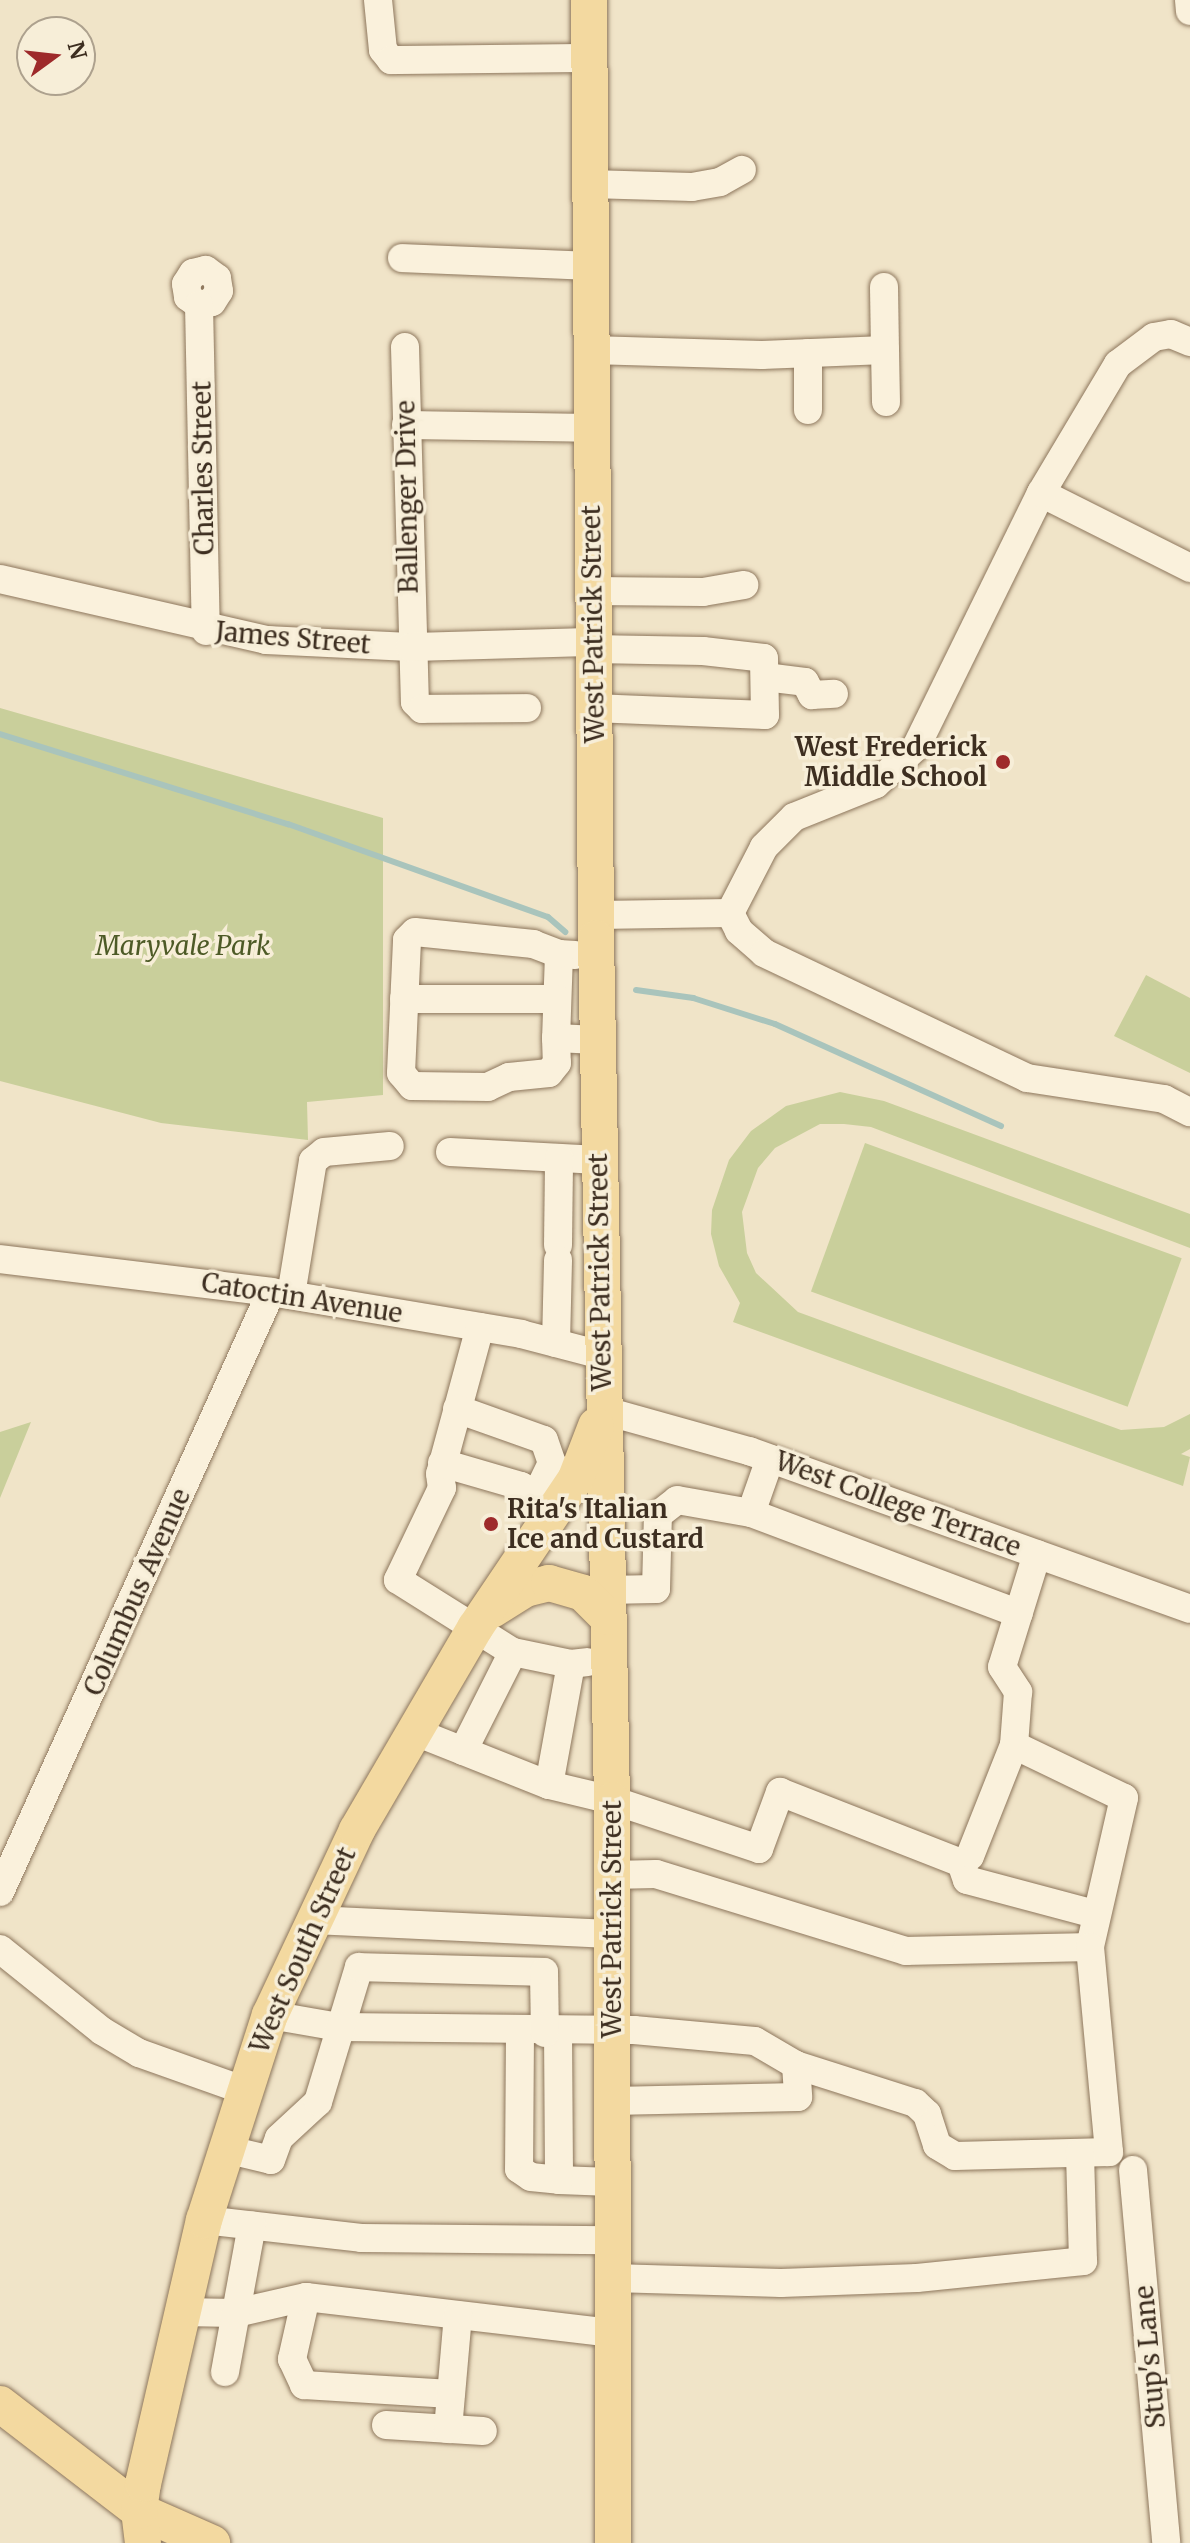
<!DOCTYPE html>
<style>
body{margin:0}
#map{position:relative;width:1190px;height:2543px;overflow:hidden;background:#f0e4c8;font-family:Merriweather,serif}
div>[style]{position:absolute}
.green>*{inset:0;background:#c9cf9b;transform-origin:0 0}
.stream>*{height:6px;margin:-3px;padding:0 3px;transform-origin:3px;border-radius:3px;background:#a9c4bc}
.roads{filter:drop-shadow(0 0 2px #8d765c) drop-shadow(0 0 2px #8d765c)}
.minor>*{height:28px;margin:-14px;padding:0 14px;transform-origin:14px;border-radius:14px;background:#faf1dc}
.major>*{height:36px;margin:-18px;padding:0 18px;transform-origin:18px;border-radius:18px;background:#f3d9a0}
.dots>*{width:22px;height:22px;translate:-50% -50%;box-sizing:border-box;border:4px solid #f7eed8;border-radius:50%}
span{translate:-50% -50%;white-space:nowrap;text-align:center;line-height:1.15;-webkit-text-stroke:7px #f7eed8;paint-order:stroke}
.street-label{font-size:26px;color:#3d2e20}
.poi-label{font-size:26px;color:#3d2e20;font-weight:700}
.right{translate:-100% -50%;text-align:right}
.left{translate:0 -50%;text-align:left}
.park-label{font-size:26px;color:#4d5a26;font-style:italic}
.north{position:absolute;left:16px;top:16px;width:80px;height:80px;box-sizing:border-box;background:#f7eed8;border:2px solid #ada18e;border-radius:50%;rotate:75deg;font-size:22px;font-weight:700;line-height:32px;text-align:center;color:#3d2e20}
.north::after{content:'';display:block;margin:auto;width:28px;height:36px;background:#9e2a2b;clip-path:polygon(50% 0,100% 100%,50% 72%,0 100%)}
</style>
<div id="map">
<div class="green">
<div style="clip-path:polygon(0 708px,383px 818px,383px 1095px,307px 1102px,308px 1140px,161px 1123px,0 1081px)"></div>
<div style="clip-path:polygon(1146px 975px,1190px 998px,1190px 1073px,1114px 1036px)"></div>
<div style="clip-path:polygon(840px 1092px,884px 1101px,1190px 1214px,1190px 1248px,871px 1127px,844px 1124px,820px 1124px,775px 1148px,758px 1168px,742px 1212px,747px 1253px,756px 1273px,798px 1312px,1121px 1430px,1164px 1427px,1190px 1414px,1190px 1449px,1181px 1454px,1190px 1457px,1183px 1486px,733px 1322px,740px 1303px,719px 1266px,711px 1234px,712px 1210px,729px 1160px,751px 1131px,786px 1106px)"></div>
<div style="left:865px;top:1143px;width:337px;height:158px;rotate:20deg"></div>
<div style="clip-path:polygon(31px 1422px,0 1498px,0 1432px)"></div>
</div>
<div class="stream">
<div style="left:0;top:734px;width:302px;rotate:17.4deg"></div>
<div style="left:288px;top:824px;width:276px;rotate:19.7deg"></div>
<div style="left:548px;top:917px;width:23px;rotate:41deg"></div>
<div style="left:636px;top:990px;width:58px;rotate:8deg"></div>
<div style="left:693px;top:998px;width:86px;rotate:17.6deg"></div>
<div style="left:775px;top:1024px;width:248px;rotate:24.3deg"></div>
</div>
<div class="roads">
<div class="minor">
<div style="left:378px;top:0;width:50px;rotate:84.3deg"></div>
<div style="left:383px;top:50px;width:13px;rotate:51deg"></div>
<div style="left:391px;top:60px;width:198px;rotate:-0.6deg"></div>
<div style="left:1189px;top:0;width:11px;rotate:85deg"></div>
<div style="left:590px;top:184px;width:102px;rotate:1.7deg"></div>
<div style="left:692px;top:187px;width:28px;rotate:-10deg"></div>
<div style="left:720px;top:182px;width:25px;rotate:-29deg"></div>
<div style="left:402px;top:258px;width:188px;rotate:2.4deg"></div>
<div style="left:884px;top:287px;width:63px;rotate:89.1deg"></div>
<div style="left:199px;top:305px;width:13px;rotate:-13deg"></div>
<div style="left:212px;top:302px;width:13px;rotate:-58deg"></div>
<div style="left:219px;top:291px;width:13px;rotate:-99deg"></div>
<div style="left:217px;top:278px;width:14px;rotate:-144deg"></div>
<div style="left:206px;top:270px;width:13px;rotate:167deg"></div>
<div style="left:193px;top:273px;width:13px;rotate:122deg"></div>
<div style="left:186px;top:284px;width:13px;rotate:81deg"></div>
<div style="left:188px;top:297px;width:14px;rotate:36deg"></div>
<div style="left:199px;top:305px;width:326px;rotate:88.8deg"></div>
<div style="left:405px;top:347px;width:355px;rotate:88.4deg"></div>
<div style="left:415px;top:702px;width:10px;rotate:45deg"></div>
<div style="left:422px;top:709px;width:105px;rotate:-0.5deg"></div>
<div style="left:591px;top:350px;width:171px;rotate:1.7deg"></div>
<div style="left:762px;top:355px;width:123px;rotate:-2.3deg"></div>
<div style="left:885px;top:350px;width:52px;rotate:88.9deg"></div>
<div style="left:808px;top:410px;width:57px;rotate:-90deg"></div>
<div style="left:406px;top:425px;width:185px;rotate:0.9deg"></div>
<div style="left:1041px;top:493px;width:167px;rotate:26.7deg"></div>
<div style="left:0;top:579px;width:273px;rotate:12.9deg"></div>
<div style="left:266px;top:640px;width:144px;rotate:2.8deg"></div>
<div style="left:410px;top:647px;width:182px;rotate:-1.6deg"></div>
<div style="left:592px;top:591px;width:111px;rotate:0.5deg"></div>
<div style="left:703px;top:592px;width:42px;rotate:-9.7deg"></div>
<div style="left:592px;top:649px;width:111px;rotate:1deg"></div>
<div style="left:703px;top:651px;width:61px;rotate:6.5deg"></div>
<div style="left:764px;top:658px;width:57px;rotate:89deg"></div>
<div style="left:765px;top:715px;width:172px;rotate:-177.7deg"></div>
<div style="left:765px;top:677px;width:40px;rotate:7.1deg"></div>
<div style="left:805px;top:682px;width:15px;rotate:62deg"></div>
<div style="left:812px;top:695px;width:22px;rotate:-3deg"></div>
<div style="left:730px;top:913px;width:74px;rotate:-62.7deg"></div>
<div style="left:764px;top:847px;width:42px;rotate:-45deg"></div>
<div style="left:794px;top:817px;width:88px;rotate:-21.9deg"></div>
<div style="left:876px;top:784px;width:54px;rotate:-42.8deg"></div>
<div style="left:916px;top:747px;width:283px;rotate:-63.8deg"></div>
<div style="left:1041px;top:493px;width:150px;rotate:-59.2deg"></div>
<div style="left:1118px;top:364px;width:45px;rotate:-36.9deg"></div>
<div style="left:1154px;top:337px;width:17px;rotate:-10deg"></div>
<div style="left:1171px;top:334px;width:21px;rotate:23deg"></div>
<div style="left:730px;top:913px;width:20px;rotate:63deg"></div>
<div style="left:739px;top:931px;width:33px;rotate:41deg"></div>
<div style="left:764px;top:953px;width:291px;rotate:25.4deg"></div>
<div style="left:1027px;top:1078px;width:139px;rotate:8.7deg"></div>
<div style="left:1164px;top:1099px;width:29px;rotate:27deg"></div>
<div style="left:597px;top:915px;width:133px;rotate:-0.9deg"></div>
<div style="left:575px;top:955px;width:16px;rotate:-176deg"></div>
<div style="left:559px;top:954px;width:84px;rotate:92deg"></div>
<div style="left:556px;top:1038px;width:41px;rotate:2.8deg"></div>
<div style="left:404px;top:999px;width:153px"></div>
<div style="left:556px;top:1038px;width:25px;rotate:88deg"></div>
<div style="left:557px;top:1063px;width:13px;rotate:129deg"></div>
<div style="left:549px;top:1073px;width:40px;rotate:174.3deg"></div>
<div style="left:509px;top:1077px;width:23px;rotate:155deg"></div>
<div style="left:488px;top:1087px;width:76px;rotate:-179.2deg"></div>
<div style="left:412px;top:1086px;width:17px;rotate:-130deg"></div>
<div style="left:401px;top:1073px;width:133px;rotate:-87.4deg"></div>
<div style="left:407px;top:940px;width:11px;rotate:-45deg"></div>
<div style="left:415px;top:932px;width:119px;rotate:5.8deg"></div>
<div style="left:533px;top:944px;width:28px;rotate:21deg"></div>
<div style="left:450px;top:1152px;width:149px;rotate:3.1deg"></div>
<div style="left:558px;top:1245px;width:87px;rotate:-89.3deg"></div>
<div style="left:0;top:1259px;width:273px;rotate:6.9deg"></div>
<div style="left:271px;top:1292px;width:254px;rotate:9.5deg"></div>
<div style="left:521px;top:1334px;width:83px;rotate:14.7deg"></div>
<div style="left:291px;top:1295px;width:136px;rotate:-80.7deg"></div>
<div style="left:313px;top:1161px;width:14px;rotate:-39deg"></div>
<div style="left:324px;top:1152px;width:66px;rotate:-5.2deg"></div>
<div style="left:480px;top:1327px;width:152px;rotate:105.2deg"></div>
<div style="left:440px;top:1474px;width:14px;rotate:82deg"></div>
<div style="left:442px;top:1488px;width:102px;rotate:115.6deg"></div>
<div style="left:398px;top:1580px;width:136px;rotate:32.1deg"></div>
<div style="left:513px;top:1652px;width:59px;rotate:11.7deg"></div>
<div style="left:556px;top:1343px;width:83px;rotate:-88.6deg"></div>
<div style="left:457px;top:1409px;width:92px;rotate:19.6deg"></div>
<div style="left:544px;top:1440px;width:24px;rotate:71deg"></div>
<div style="left:552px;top:1463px;width:34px;rotate:116deg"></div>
<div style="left:602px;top:1410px;width:153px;rotate:15.6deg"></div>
<div style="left:749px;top:1451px;width:468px;rotate:19.7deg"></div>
<div style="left:770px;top:1459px;width:57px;rotate:109.4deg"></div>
<div style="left:751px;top:1513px;width:286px;rotate:20.6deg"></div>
<div style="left:442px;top:1463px;width:82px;rotate:16.2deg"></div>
<div style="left:521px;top:1486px;width:34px;rotate:26deg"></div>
<div style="left:1037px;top:1554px;width:118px;rotate:107.2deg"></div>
<div style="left:1002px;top:1667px;width:30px;rotate:57deg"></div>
<div style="left:1018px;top:1692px;width:53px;rotate:94.3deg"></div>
<div style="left:1014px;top:1745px;width:122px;rotate:25.7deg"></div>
<div style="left:1124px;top:1798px;width:153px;rotate:102.9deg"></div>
<div style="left:606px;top:1590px;width:50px;rotate:-1.1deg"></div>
<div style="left:656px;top:1589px;width:74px;rotate:-88.5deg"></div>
<div style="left:658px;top:1515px;width:24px;rotate:-38deg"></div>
<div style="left:677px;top:1500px;width:75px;rotate:10deg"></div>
<div style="left:413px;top:1731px;width:146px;rotate:21.7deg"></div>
<div style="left:549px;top:1785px;width:65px;rotate:13.4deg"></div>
<div style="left:612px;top:1800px;width:155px;rotate:18.4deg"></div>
<div style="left:759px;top:1849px;width:61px;rotate:-69.8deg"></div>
<div style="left:780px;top:1792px;width:194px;rotate:21.4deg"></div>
<div style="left:961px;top:1863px;width:11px;rotate:-38deg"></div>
<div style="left:970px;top:1856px;width:119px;rotate:-68.4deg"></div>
<div style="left:463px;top:1751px;width:111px;rotate:-63.2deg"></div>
<div style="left:549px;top:1785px;width:123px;rotate:-79.7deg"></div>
<div style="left:571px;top:1664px;width:16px;rotate:-7deg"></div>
<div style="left:961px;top:1863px;width:18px;rotate:71deg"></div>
<div style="left:967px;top:1880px;width:132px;rotate:14.9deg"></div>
<div style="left:611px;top:1875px;width:45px;rotate:-1.3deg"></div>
<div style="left:656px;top:1874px;width:262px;rotate:17.1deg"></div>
<div style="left:906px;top:1951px;width:184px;rotate:-1.2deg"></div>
<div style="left:1090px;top:1947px;width:206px;rotate:84.7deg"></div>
<div style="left:1109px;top:2152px;width:154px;rotate:178.5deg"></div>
<div style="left:955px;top:2156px;width:21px;rotate:-149deg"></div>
<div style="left:937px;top:2145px;width:33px;rotate:-108deg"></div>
<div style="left:927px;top:2114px;width:16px;rotate:-137deg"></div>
<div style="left:915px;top:2103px;width:125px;rotate:-162.3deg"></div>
<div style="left:0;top:1892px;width:658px;rotate:-65.69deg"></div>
<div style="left:312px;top:1920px;width:300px;rotate:2.7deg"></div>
<div style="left:0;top:1949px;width:131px;rotate:38.8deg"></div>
<div style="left:102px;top:2031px;width:43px;rotate:30.7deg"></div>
<div style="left:139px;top:2053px;width:110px;rotate:19.6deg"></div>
<div style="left:270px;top:2015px;width:70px;rotate:9.9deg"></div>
<div style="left:339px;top:2027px;width:295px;rotate:0.6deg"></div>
<div style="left:634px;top:2030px;width:121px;rotate:5.2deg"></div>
<div style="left:755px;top:2041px;width:48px;rotate:30.3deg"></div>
<div style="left:796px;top:2065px;width:32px;rotate:86deg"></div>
<div style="left:798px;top:2097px;width:186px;rotate:178.8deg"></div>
<div style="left:558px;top:2031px;width:149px;rotate:89.6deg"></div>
<div style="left:559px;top:2180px;width:52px;rotate:2.2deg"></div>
<div style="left:520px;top:2032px;width:137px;rotate:90.4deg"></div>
<div style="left:519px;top:2169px;width:14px;rotate:34deg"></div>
<div style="left:531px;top:2177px;width:28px;rotate:6deg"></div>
<div style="left:225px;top:2149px;width:47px;rotate:13.4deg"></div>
<div style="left:271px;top:2160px;width:23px;rotate:-70deg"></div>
<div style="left:279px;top:2138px;width:53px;rotate:-42.7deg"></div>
<div style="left:318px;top:2102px;width:141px;rotate:-73.1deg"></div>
<div style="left:359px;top:1967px;width:185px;rotate:1.5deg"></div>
<div style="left:544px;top:1972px;width:61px;rotate:89.1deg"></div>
<div style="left:1133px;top:2170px;width:374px;rotate:84.9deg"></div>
<div style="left:204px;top:2220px;width:158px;rotate:6.5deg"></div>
<div style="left:361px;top:2238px;width:250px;rotate:0.5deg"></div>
<div style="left:613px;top:2278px;width:168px;rotate:1.7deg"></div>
<div style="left:781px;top:2283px;width:136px;rotate:-2.1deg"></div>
<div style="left:917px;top:2278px;width:167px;rotate:-5.8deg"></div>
<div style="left:1083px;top:2261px;width:108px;rotate:-91.6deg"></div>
<div style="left:306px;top:2297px;width:64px;rotate:102.7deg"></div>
<div style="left:292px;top:2359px;width:29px;rotate:65deg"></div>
<div style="left:304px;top:2385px;width:147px;rotate:3.5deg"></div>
<div style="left:182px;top:2312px;width:54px;rotate:1.1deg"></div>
<div style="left:236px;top:2313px;width:72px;rotate:-12.9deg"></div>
<div style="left:306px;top:2297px;width:307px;rotate:6.7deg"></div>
<div style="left:225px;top:2372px;width:149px;rotate:-79.6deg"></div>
<div style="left:386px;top:2425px;width:97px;rotate:3.5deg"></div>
<div style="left:448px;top:2429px;width:114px;rotate:-85deg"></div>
</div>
<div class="major">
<div style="left:589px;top:0;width:938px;rotate:89.57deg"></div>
<div style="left:596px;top:938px;width:862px;rotate:88.94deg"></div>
<div style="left:612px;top:1800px;width:743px;rotate:89.92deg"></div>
<div style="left:492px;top:1610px;width:39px;rotate:-32deg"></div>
<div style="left:525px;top:1589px;width:25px;rotate:-14deg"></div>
<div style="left:549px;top:1583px;width:35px;rotate:16deg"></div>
<div style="left:583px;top:1593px;width:34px;rotate:45deg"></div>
<div style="left:0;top:2404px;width:175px;rotate:37.6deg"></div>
<div style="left:139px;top:2511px;width:80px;rotate:23.7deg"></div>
<div style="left:143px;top:2543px;width:32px;rotate:-97deg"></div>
<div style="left:139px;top:2511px;width:27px;rotate:-82deg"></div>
<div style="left:143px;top:2484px;width:271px;rotate:-77deg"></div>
<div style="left:204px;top:2220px;width:215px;rotate:-72.2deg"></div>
<div style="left:270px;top:2015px;width:204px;rotate:-64.8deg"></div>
<div style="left:357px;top:1830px;width:234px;rotate:-59.7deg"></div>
<div style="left:475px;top:1628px;width:181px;rotate:-56deg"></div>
<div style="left:576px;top:1478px;width:56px;rotate:-69deg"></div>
</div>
</div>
<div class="dots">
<div style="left:1003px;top:762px;background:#9e2a2b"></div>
<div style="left:491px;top:1524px;background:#9e2a2b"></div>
</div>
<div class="street-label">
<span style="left:203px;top:468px;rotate:-91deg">Charles Street</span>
<span style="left:407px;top:497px;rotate:-91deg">Ballenger Drive</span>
<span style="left:593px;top:624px;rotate:-91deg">West Patrick Street</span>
<span style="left:293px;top:638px;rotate:5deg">James Street</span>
<span style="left:600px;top:1272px;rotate:-91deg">West Patrick Street</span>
<span style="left:302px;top:1298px;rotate:9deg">Catoctin Avenue</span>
<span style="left:898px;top:1504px;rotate:20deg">West College Terrace</span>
<span style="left:137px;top:1592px;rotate:-66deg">Columbus Avenue</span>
<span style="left:612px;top:1919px;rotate:-90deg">West Patrick Street</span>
<span style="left:303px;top:1950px;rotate:-66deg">West South Street</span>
<span style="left:1150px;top:2357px;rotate:-95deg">Stup's Lane</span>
</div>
<div class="poi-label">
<span class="right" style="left:987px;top:762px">West Frederick<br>Middle School</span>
<span class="left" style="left:507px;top:1524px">Rita's Italian<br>Ice and Custard</span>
</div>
<div class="park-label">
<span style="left:183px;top:946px">Maryvale Park</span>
</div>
<div class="north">N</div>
</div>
